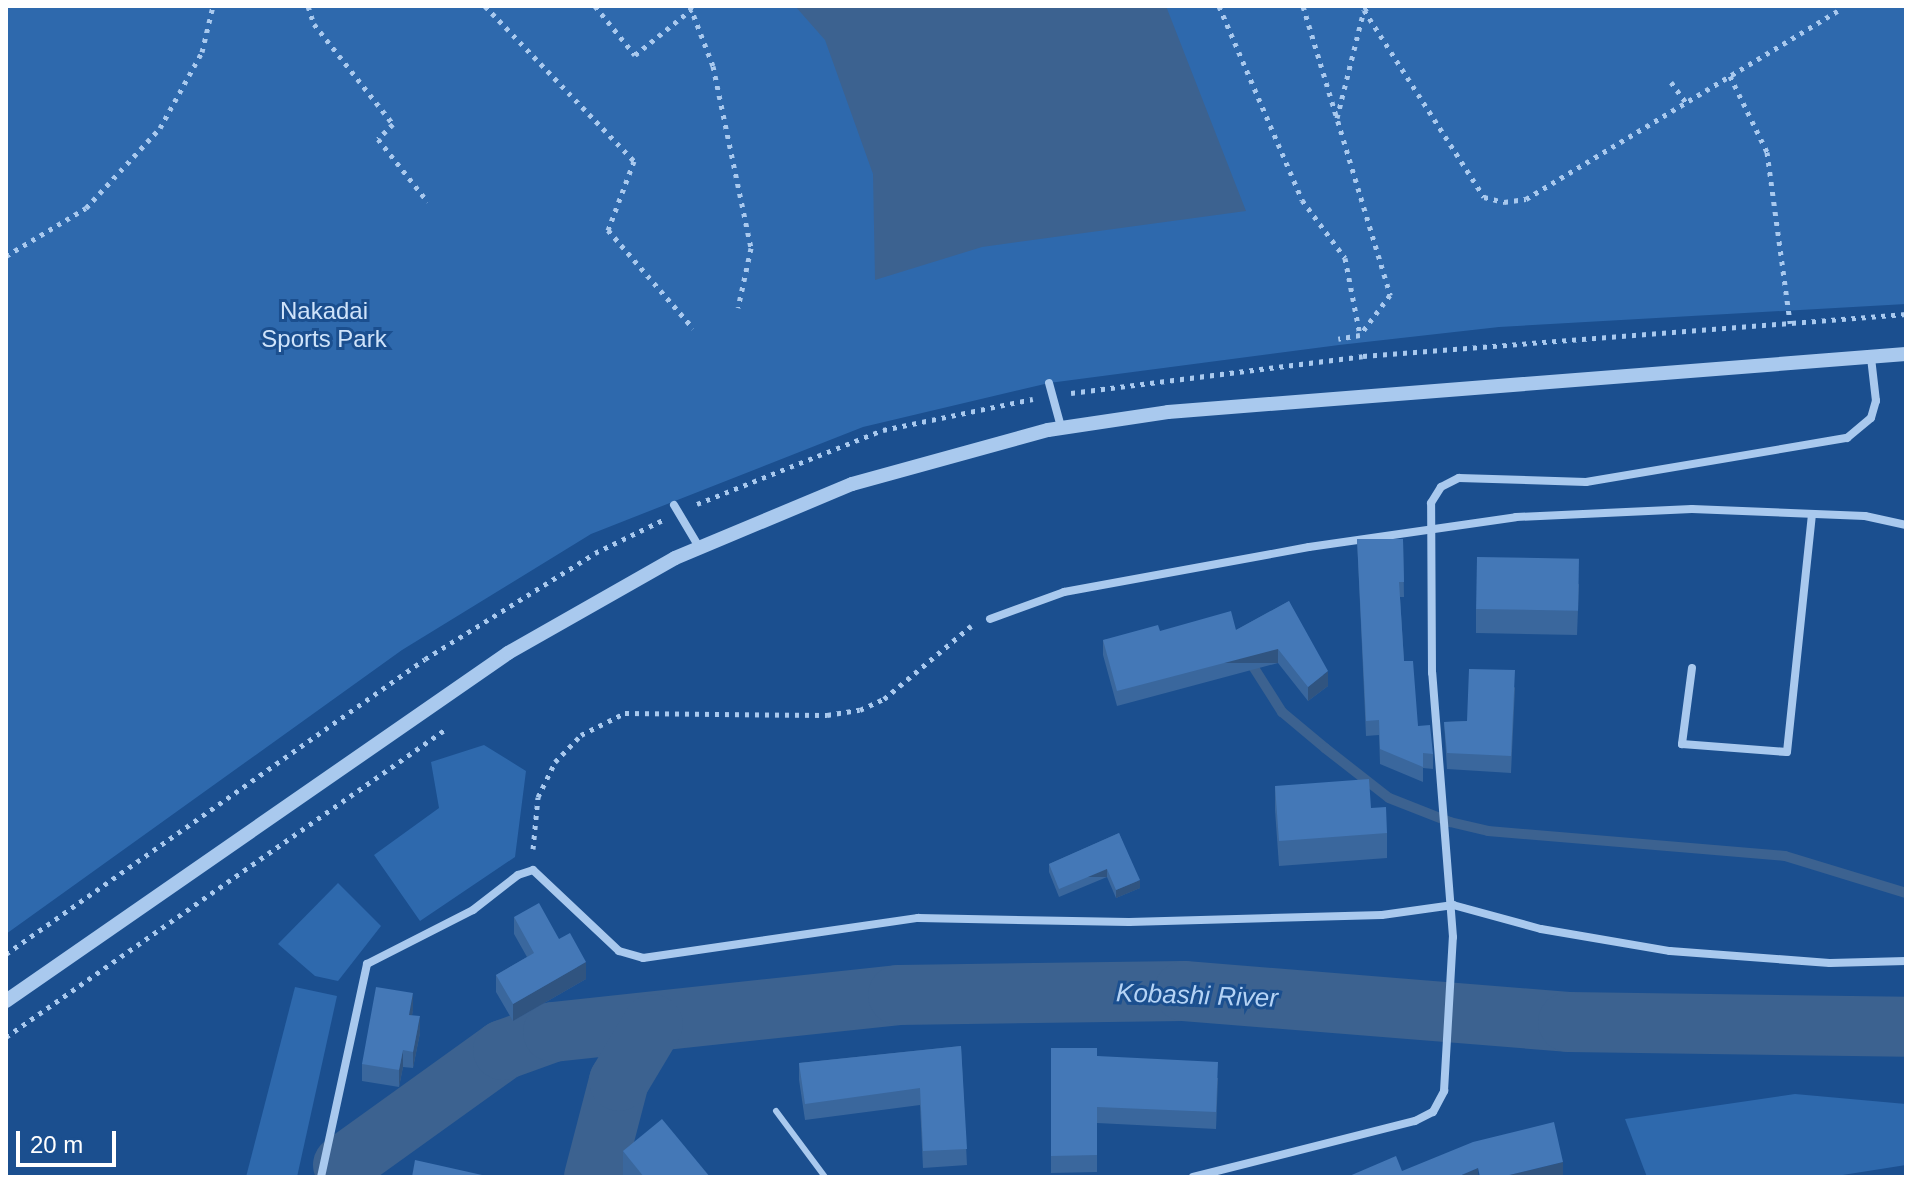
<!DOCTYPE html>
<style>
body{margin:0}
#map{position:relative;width:1912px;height:1183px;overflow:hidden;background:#1b4f8f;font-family:Arial,sans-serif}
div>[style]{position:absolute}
.green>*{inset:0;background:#2e69ad}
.water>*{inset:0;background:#3c6290}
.stream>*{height:10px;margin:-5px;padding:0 5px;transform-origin:5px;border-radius:5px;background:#3c6290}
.river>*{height:60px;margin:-30px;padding:0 30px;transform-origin:30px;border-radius:30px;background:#3c6290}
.path>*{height:5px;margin-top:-2.5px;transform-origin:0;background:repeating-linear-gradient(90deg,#a9c9ee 0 4px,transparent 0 10px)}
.service>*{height:6px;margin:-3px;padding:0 3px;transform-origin:3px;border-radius:3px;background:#a9c9ee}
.minor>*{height:8px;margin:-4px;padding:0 4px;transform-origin:4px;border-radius:4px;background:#a9c9ee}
.tertiary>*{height:14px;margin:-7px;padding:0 7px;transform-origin:7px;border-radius:7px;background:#a9c9ee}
.wall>*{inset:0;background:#3a679d}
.shaded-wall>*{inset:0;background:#305480;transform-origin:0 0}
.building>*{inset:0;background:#4478b7;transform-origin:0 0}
span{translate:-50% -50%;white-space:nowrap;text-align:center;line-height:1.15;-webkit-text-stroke:6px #1b4f8f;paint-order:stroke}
.park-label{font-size:24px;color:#cfe3fa}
.water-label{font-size:26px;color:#b5d3f5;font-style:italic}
.frame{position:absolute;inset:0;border:8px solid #fff;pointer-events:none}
.scale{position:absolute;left:16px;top:1131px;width:100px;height:36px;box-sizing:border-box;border:4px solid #fff;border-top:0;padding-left:10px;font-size:24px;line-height:28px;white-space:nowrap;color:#fff;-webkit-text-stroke:6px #1b4f8f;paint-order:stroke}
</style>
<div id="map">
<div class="green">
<div style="clip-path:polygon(6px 6px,1906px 6px,1906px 304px,1499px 327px,1339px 345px,1049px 383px,863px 427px,591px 534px,402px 650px,6px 934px)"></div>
<div style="clip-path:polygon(484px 745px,526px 771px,515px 857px,420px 921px,374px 855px,439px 808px,431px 762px)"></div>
<div style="clip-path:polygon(338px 883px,381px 926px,338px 981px,315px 976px,278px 944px)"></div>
<div style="clip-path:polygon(295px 987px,337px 996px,297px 1177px,246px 1177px)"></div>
<div style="clip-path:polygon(1795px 1094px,1906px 1104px,1906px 1165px,1830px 1177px,1647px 1177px,1625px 1119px)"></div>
</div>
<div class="water">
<div style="clip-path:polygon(795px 6px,1166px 6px,1246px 211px,982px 247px,875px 280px,873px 174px,825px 40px)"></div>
</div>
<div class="stream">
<div style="left:1249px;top:660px;width:62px;rotate:57.6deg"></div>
<div style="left:1282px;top:712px;width:56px;rotate:39.9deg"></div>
<div style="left:1325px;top:748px;width:81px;rotate:38deg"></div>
<div style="left:1389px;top:798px;width:66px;rotate:21.5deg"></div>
<div style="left:1450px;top:822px;width:39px;rotate:13deg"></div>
<div style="left:1488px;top:831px;width:298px;rotate:4.8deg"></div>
<div style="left:1785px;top:856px;width:127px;rotate:17deg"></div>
</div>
<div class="river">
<div style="left:343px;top:1165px;width:197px;rotate:-35.7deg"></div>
<div style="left:503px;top:1050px;width:53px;rotate:-19.8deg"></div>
<div style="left:553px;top:1032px;width:347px;rotate:-6.1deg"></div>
<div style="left:898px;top:995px;width:286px;rotate:-0.8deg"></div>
<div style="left:1184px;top:991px;width:385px;rotate:4.6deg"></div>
<div style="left:1568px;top:1022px;width:338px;rotate:0.8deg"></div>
<div style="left:594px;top:1177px;width:99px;rotate:-75.4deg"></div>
<div style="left:619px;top:1081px;width:66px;rotate:-59.2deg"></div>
</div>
<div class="path">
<div style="left:308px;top:6px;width:19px;rotate:72deg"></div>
<div style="left:314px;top:24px;width:127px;rotate:51.7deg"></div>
<div style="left:393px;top:124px;width:21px;rotate:135deg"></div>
<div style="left:378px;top:139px;width:80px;rotate:51.6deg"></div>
<div style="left:485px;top:6px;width:215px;rotate:46.1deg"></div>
<div style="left:634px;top:161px;width:74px;rotate:110.6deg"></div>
<div style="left:608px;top:230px;width:130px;rotate:49.1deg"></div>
<div style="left:595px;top:6px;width:63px;rotate:50.8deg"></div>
<div style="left:635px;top:55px;width:73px;rotate:-38.9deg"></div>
<div style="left:690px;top:6px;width:64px;rotate:69deg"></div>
<div style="left:713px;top:66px;width:186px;rotate:78.2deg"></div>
<div style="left:751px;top:248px;width:61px;rotate:102.2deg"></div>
<div style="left:1219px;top:6px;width:211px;rotate:66.8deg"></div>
<div style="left:1302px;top:200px;width:72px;rotate:53.4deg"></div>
<div style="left:1345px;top:258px;width:78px;rotate:79deg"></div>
<div style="left:1303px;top:6px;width:302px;rotate:73.2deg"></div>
<div style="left:1390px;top:295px;width:50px;rotate:126.9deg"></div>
<div style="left:1360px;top:335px;width:22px;rotate:170deg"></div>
<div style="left:1364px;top:10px;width:222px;rotate:57.3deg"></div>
<div style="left:1484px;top:197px;width:21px;rotate:14deg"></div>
<div style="left:1504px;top:202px;width:22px;rotate:-8deg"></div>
<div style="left:1526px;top:199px;width:364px;rotate:-31.1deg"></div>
<div style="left:1730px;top:76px;width:85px;rotate:64deg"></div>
<div style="left:1767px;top:152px;width:173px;rotate:82.3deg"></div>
<div style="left:1671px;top:82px;width:26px;rotate:54deg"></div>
<div style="left:1337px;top:118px;width:111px;rotate:-76deg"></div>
<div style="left:1364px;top:10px;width:7px;rotate:-34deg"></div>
<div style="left:6px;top:256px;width:93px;rotate:-31deg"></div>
<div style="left:86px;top:208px;width:109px;rotate:-47.2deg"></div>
<div style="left:160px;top:128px;width:87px;rotate:-61.1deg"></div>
<div style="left:202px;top:52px;width:47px;rotate:-76.6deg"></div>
<div style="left:1071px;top:393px;width:294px;rotate:-7.2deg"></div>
<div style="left:1363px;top:356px;width:545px;rotate:-4.42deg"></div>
<div style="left:697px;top:504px;width:200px;rotate:-21.7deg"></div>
<div style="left:883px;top:430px;width:153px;rotate:-11.7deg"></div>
<div style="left:533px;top:849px;width:52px;rotate:-84.5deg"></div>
<div style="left:538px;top:797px;width:39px;rotate:-64deg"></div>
<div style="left:555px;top:762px;width:37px;rotate:-46deg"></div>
<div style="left:581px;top:735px;width:49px;rotate:-26.6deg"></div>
<div style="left:625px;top:713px;width:202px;rotate:0.6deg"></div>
<div style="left:827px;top:715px;width:33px;rotate:-9deg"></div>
<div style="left:860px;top:710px;width:26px;rotate:-25deg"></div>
<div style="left:884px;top:699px;width:114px;rotate:-40deg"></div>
<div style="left:6px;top:954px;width:512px;rotate:-35.15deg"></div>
<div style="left:425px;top:659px;width:200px;rotate:-31.9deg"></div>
<div style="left:595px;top:553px;width:76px;rotate:-25.9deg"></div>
<div style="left:6px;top:1037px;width:537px;rotate:-34.99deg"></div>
</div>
<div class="service">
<div style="left:776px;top:1111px;width:82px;rotate:53.4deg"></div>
</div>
<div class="minor">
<div style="left:1049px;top:383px;width:46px;rotate:74.7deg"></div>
<div style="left:674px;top:505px;width:49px;rotate:59.2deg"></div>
<div style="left:990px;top:619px;width:79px;rotate:-20deg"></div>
<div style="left:1064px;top:592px;width:249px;rotate:-10.4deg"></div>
<div style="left:1309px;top:547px;width:209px;rotate:-8.2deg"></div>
<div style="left:1516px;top:517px;width:176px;rotate:-2.6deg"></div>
<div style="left:1692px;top:509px;width:173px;rotate:2.3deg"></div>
<div style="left:1865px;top:516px;width:42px;rotate:12.4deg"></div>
<div style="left:1692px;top:668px;width:77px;rotate:97.5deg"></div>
<div style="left:1682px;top:744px;width:105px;rotate:4.4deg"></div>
<div style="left:1787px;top:752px;width:239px;rotate:-84deg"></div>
<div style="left:321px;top:1177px;width:218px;rotate:-77.8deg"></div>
<div style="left:367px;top:964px;width:119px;rotate:-27deg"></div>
<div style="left:473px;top:910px;width:57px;rotate:-37.9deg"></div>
<div style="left:518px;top:875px;width:16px;rotate:-18deg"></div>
<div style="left:533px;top:870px;width:118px;rotate:43.3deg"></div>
<div style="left:619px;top:951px;width:25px;rotate:16deg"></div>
<div style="left:643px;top:958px;width:278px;rotate:-8.3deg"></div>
<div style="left:918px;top:918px;width:211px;rotate:1.1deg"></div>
<div style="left:1129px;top:922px;width:253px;rotate:-1.6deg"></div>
<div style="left:1382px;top:915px;width:72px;rotate:-8deg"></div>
<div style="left:1453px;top:905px;width:91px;rotate:15.3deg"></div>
<div style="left:1541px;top:929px;width:131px;rotate:9.7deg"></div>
<div style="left:1670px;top:951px;width:160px;rotate:4.3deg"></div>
<div style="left:1830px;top:963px;width:76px;rotate:-1.5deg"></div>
<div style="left:1193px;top:1177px;width:229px;rotate:-14.2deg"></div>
<div style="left:1415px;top:1121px;width:20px;rotate:-27deg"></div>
<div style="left:1433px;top:1112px;width:24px;rotate:-62deg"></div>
<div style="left:1444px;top:1091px;width:154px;rotate:-86.7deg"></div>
<div style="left:1453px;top:937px;width:265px;rotate:-94.5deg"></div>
<div style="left:1432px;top:673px;width:170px;rotate:-90.3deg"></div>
<div style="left:1431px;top:503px;width:19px;rotate:-58deg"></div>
<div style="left:1441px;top:487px;width:20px;rotate:-27deg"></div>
<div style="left:1459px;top:478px;width:127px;rotate:1.8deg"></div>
<div style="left:1586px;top:482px;width:265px;rotate:-9.6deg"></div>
<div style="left:1847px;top:438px;width:31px;rotate:-40deg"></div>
<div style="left:1871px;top:418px;width:18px;rotate:-74deg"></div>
<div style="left:1876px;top:401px;width:43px;rotate:-96.6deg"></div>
</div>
<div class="tertiary">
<div style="left:6px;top:1001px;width:611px;rotate:-34.73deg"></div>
<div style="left:508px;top:653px;width:192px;rotate:-29.6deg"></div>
<div style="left:675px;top:558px;width:192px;rotate:-22.7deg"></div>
<div style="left:852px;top:484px;width:203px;rotate:-15.4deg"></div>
<div style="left:1048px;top:430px;width:121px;rotate:-8.5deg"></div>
<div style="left:1168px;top:412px;width:740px;rotate:-4.49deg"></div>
</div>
<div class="wall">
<div style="clip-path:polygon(1357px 539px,1403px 539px,1404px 597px,1400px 597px,1404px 661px,1418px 726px,1433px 754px,1433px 769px,1423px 768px,1423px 782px,1380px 764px,1379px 735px,1366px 736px)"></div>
<div style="clip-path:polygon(1579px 584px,1577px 635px,1476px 633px,1476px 609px)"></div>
<div style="clip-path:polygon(1289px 601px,1328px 686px,1308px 701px,1278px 663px,1117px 706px,1103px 655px,1103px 640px,1160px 631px,1236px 630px)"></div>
<div style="clip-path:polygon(1515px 687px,1511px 773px,1447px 769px,1444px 722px,1467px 721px)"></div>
<div style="clip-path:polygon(1275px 786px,1371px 808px,1387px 833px,1387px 858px,1279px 866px,1275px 810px)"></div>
<div style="clip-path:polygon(1119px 833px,1140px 888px,1116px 898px,1107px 877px,1059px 897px,1049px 872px,1049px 864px)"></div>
<div style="clip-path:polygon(514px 917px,559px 939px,586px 979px,513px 1021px,496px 992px,496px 975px,527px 957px,514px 934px)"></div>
<div style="clip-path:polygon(413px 1010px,412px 1015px,420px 1033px,413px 1068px,403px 1067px,399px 1087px,362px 1081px,362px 1064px)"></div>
<div style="clip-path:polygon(961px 1046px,967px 1165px,923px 1168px,920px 1105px,805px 1120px,799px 1080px,799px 1063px)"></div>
<div style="clip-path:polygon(1051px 1048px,1218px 1078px,1216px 1129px,1097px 1123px,1097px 1172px,1051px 1173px)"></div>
<div style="clip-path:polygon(623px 1151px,710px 1177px,624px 1177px,623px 1175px)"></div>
</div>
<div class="shaded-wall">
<div style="left:1278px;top:649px;width:14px;height:166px;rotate:90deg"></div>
<div style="clip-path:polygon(1328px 671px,1328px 686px,1308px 701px,1308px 687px)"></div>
<div style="left:1107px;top:869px;width:8px;height:52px;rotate:90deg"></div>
<div style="clip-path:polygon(1140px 880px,1140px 888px,1116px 898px,1116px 890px)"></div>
<div style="clip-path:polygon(586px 962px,586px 979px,513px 1021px,513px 1004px)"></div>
<div style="clip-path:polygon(413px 993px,413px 1010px,409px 1032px,409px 1015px)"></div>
<div style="clip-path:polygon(420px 1016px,420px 1033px,413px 1068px,413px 1052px)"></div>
<div style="clip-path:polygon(403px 1050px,403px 1067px,399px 1087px,399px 1070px)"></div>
<div style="clip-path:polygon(1563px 1162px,1563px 1177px,1501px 1177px)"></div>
<div style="clip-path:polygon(1478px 1168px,1478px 1177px,1457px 1177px)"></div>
</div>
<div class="building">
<div style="clip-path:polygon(1357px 539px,1403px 539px,1404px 582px,1399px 582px,1404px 661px,1413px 661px,1418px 726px,1430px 725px,1433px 754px,1423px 753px,1423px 767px,1380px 749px,1379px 720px,1366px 721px)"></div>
<div style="left:1477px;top:557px;width:102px;height:52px;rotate:1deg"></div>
<div style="clip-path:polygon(1289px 601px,1328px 671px,1308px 687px,1278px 649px,1117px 691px,1103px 640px,1158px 625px,1160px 631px,1231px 611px,1236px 630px)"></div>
<div style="clip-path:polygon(1469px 669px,1515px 670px,1511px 756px,1447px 753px,1444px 722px,1467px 721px)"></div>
<div style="clip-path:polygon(1369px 779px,1371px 808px,1386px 807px,1387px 833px,1279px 841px,1275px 786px)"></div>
<div style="clip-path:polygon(1119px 833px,1140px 880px,1116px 890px,1107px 869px,1059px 889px,1049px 864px)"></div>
<div style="clip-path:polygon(539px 903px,559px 939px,570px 933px,586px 962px,513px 1004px,496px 975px,534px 953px,514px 917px)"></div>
<div style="clip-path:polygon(376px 987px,413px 993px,409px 1015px,420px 1016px,413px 1052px,403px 1050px,399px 1070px,362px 1064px)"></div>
<div style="clip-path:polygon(961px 1046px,967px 1149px,923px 1151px,920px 1088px,805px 1104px,799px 1063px)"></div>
<div style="clip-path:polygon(1051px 1048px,1097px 1048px,1097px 1056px,1218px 1062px,1216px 1112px,1097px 1107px,1097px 1155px,1051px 1156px)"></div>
<div style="clip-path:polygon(662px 1119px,710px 1177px,644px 1177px,623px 1151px)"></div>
<div style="clip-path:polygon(1554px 1122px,1563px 1162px,1501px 1177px,1480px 1177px,1478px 1168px,1457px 1177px,1347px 1177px,1396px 1156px,1402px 1171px,1473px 1142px)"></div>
<div style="clip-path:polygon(415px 1160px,491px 1177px,412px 1177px)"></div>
</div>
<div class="park-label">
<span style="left:324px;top:325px">Nakadai<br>Sports Park</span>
</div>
<div class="water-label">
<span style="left:1197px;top:996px;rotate:2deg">Kobashi River</span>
</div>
<div class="frame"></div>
<div class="scale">20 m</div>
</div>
